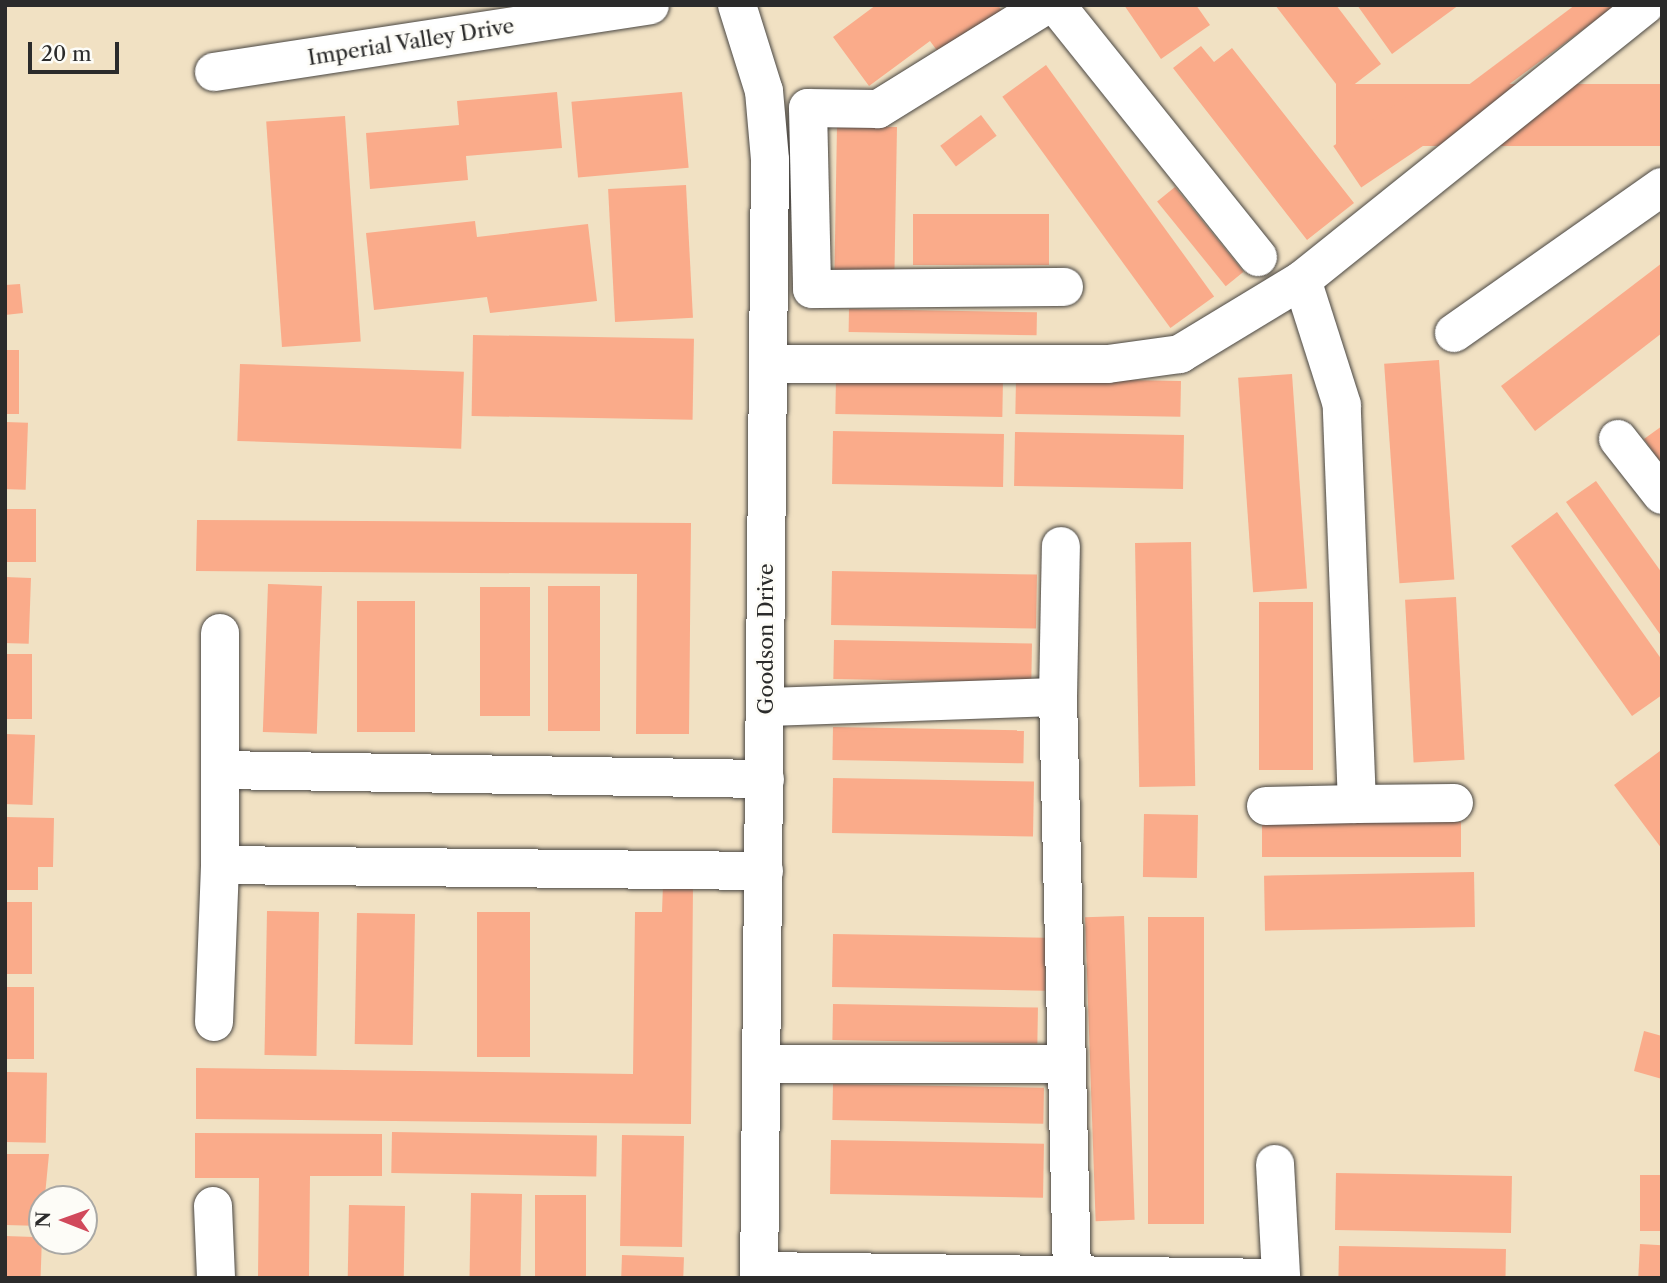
<!DOCTYPE html>
<style>
body{margin:0}
#map{position:relative;width:1667px;height:1283px;overflow:hidden;background:#f1e1c3;font-family:"Libre Caslon Text",serif}
div>[style]{position:absolute}
.building>*{inset:0;background:#faab8a;transform-origin:0 0}
.roads{filter:drop-shadow(0 0 2px #494642) drop-shadow(0 0 2px #494642)}
.minor>*{height:38px;margin:-19px;padding:0 19px;transform-origin:19px;border-radius:19px;background:#fff}
span{translate:-50% -50%;white-space:nowrap;text-align:center;line-height:1.15;-webkit-text-stroke:5px #fdfcf7;paint-order:stroke}
.street-label{font-size:21px;color:#2b2b2b}
.frame{position:absolute;inset:0;border:7px solid #2b2b2b;pointer-events:none}
.north{position:absolute;left:28px;top:1185px;width:70px;height:70px;box-sizing:border-box;background:#fdfcf7;border:2px solid #a9a8a5;border-radius:50%;rotate:271deg;font-size:19px;font-weight:700;line-height:28px;text-align:center;color:#2b2b2b}
.north::after{content:'';display:block;margin:auto;width:24px;height:32px;background:#d1495b;clip-path:polygon(50% 0,100% 100%,50% 72%,0 100%)}
.scale{position:absolute;left:28px;top:42px;width:91px;height:32px;box-sizing:border-box;border:4px solid #2b2b2b;border-top:0;padding-left:9px;font-size:21px;line-height:24px;white-space:nowrap;color:#2b2b2b;-webkit-text-stroke:5px #fdfcf7;paint-order:stroke}
</style>
<div id="map">
<div class="building">
<div style="clip-path:polygon(876px 5px,998px 5px,1002px 11px,941px 56px,930px 41px,869px 86px,833px 37px)"></div>
<div style="clip-path:polygon(1124px 5px,1196px 5px,1210px 25px,1161px 59px)"></div>
<div style="clip-path:polygon(1275px 5px,1336px 5px,1381px 64px,1343px 93px)"></div>
<div style="clip-path:polygon(1357px 5px,1459px 5px,1392px 54px)"></div>
<div style="clip-path:polygon(1575px 5px,1616px 5px,1477px 108px,1463px 89px)"></div>
<div style="clip-path:polygon(1201px 46px,1214px 62px,1232px 48px,1354px 203px,1307px 240px,1173px 68px)"></div>
<div style="left:1046px;top:65px;width:286px;height:54px;rotate:54deg"></div>
<div style="left:1662px;top:84px;width:62px;height:326px;rotate:90deg"></div>
<div style="clip-path:polygon(557px 92px,562px 148px,466px 156px,468px 180px,370px 189px,366px 133px,459px 125px,457px 101px)"></div>
<div style="left:682px;top:92px;width:76px;height:111px;rotate:85deg"></div>
<div style="left:1412px;top:93px;width:50px;height:95px;rotate:56deg"></div>
<div style="left:981px;top:115px;width:26px;height:51px;rotate:53deg"></div>
<div style="left:345px;top:116px;width:226px;height:79px;rotate:86deg"></div>
<div style="left:837px;top:126px;width:60px;height:145px;rotate:1deg"></div>
<div style="left:686px;top:185px;width:133px;height:78px;rotate:87deg"></div>
<div style="left:1175px;top:187px;width:109px;height:23px;rotate:51deg"></div>
<div style="left:913px;top:214px;width:136px;height:51px"></div>
<div style="clip-path:polygon(475px 221px,477px 237px,588px 224px,597px 301px,490px 313px,487px 297px,374px 310px,366px 233px)"></div>
<div style="clip-path:polygon(1662px 263px,1662px 333px,1535px 431px,1501px 386px)"></div>
<div style="clip-path:polygon(20px 284px,23px 313px,5px 315px,5px 285px)"></div>
<div style="left:849px;top:309px;width:188px;height:23px;rotate:1deg"></div>
<div style="left:473px;top:335px;width:221px;height:81px;rotate:1deg"></div>
<div style="left:5px;top:350px;width:14px;height:64px"></div>
<div style="left:1439px;top:360px;width:220px;height:55px;rotate:86deg"></div>
<div style="left:240px;top:364px;width:224px;height:77px;rotate:2deg"></div>
<div style="left:1292px;top:374px;width:215px;height:54px;rotate:86deg"></div>
<div style="left:836px;top:377px;width:167px;height:37px;rotate:1deg"></div>
<div style="left:1016px;top:378px;width:165px;height:36px;rotate:1deg"></div>
<div style="left:5px;top:422px;width:23px;height:67px;rotate:2deg"></div>
<div style="clip-path:polygon(1662px 426px,1662px 464px,1644px 439px)"></div>
<div style="left:833px;top:431px;width:171px;height:53px;rotate:1deg"></div>
<div style="left:1015px;top:432px;width:169px;height:54px;rotate:1deg"></div>
<div style="clip-path:polygon(1596px 481px,1662px 573px,1662px 637px,1566px 502px)"></div>
<div style="left:5px;top:509px;width:31px;height:53px"></div>
<div style="clip-path:polygon(1557px 512px,1662px 660px,1662px 695px,1632px 716px,1511px 546px)"></div>
<div style="clip-path:polygon(197px 520px,691px 523px,689px 734px,636px 734px,637px 574px,196px 571px)"></div>
<div style="left:1191px;top:542px;width:244px;height:56px;rotate:89deg"></div>
<div style="left:832px;top:571px;width:205px;height:54px;rotate:1deg"></div>
<div style="left:5px;top:577px;width:26px;height:66px;rotate:2deg"></div>
<div style="left:268px;top:584px;width:54px;height:148px;rotate:2deg"></div>
<div style="left:548px;top:586px;width:52px;height:145px"></div>
<div style="left:480px;top:587px;width:50px;height:129px"></div>
<div style="left:1456px;top:597px;width:163px;height:51px;rotate:87deg"></div>
<div style="left:357px;top:601px;width:58px;height:131px"></div>
<div style="left:1259px;top:602px;width:54px;height:168px"></div>
<div style="left:834px;top:640px;width:198px;height:39px;rotate:1deg"></div>
<div style="left:5px;top:654px;width:27px;height:65px"></div>
<div style="left:833px;top:727px;width:191px;height:33px;rotate:1deg"></div>
<div style="left:5px;top:734px;width:30px;height:70px;rotate:2deg"></div>
<div style="clip-path:polygon(1660px 751px,1662px 754px,1662px 849px,1614px 785px)"></div>
<div style="left:833px;top:778px;width:201px;height:55px;rotate:1deg"></div>
<div style="left:1144px;top:814px;width:54px;height:63px;rotate:1deg"></div>
<div style="clip-path:polygon(5px 817px,54px 818px,53px 867px,38px 867px,38px 890px,5px 890px)"></div>
<div style="left:1461px;top:822px;width:35px;height:199px;rotate:90deg"></div>
<div style="left:1474px;top:872px;width:55px;height:210px;rotate:89deg"></div>
<div style="clip-path:polygon(663px 884px,693px 884px,691px 1124px,196px 1119px,196px 1068px,633px 1074px,635px 912px,662px 912px)"></div>
<div style="left:5px;top:902px;width:27px;height:72px"></div>
<div style="left:267px;top:911px;width:52px;height:144px;rotate:1deg"></div>
<div style="left:477px;top:912px;width:53px;height:145px"></div>
<div style="left:357px;top:913px;width:58px;height:131px;rotate:1deg"></div>
<div style="left:1124px;top:916px;width:304px;height:39px;rotate:88deg"></div>
<div style="left:1148px;top:917px;width:56px;height:307px"></div>
<div style="left:833px;top:934px;width:213px;height:53px;rotate:1deg"></div>
<div style="left:5px;top:987px;width:29px;height:72px"></div>
<div style="left:833px;top:1004px;width:205px;height:36px;rotate:1deg"></div>
<div style="clip-path:polygon(1644px 1031px,1662px 1036px,1662px 1079px,1634px 1071px)"></div>
<div style="left:5px;top:1072px;width:42px;height:70px;rotate:1deg"></div>
<div style="left:833px;top:1084px;width:211px;height:36px;rotate:1deg"></div>
<div style="left:392px;top:1132px;width:205px;height:41px;rotate:1deg"></div>
<div style="clip-path:polygon(195px 1133px,382px 1134px,382px 1176px,310px 1176px,309px 1278px,258px 1278px,259px 1178px,195px 1178px)"></div>
<div style="left:622px;top:1135px;width:62px;height:111px;rotate:1deg"></div>
<div style="left:831px;top:1140px;width:213px;height:54px;rotate:1deg"></div>
<div style="clip-path:polygon(5px 1154px,49px 1154px,42px 1226px,5px 1225px)"></div>
<div style="left:1336px;top:1173px;width:176px;height:57px;rotate:1deg"></div>
<div style="left:1640px;top:1175px;width:22px;height:56px"></div>
<div style="left:471px;top:1193px;width:51px;height:85px;rotate:1deg"></div>
<div style="left:535px;top:1195px;width:51px;height:83px"></div>
<div style="left:349px;top:1205px;width:56px;height:73px;rotate:1deg"></div>
<div style="left:5px;top:1236px;width:37px;height:42px;rotate:2deg"></div>
<div style="left:1640px;top:1244px;width:22px;height:34px;rotate:3deg"></div>
<div style="left:1339px;top:1246px;width:167px;height:32px;rotate:1deg"></div>
<div style="left:622px;top:1255px;width:62px;height:23px;rotate:2deg"></div>
</div>
<div class="roads">
<div class="minor">
<div style="left:737px;top:5px;width:90px;rotate:72.6deg"></div>
<div style="left:764px;top:91px;width:69px;rotate:85deg"></div>
<div style="left:770px;top:160px;width:1118px;rotate:90.56deg"></div>
<div style="left:1046px;top:5px;width:198px;rotate:148.2deg"></div>
<div style="left:878px;top:109px;width:70px;rotate:-179.2deg"></div>
<div style="left:808px;top:108px;width:181px;rotate:88.7deg"></div>
<div style="left:812px;top:289px;width:252px;rotate:-0.5deg"></div>
<div style="left:1056px;top:5px;width:323px;rotate:51.3deg"></div>
<div style="left:214px;top:72px;width:441px;rotate:-8.7deg"></div>
<div style="left:1454px;top:333px;width:254px;rotate:-35.1deg"></div>
<div style="left:768px;top:364px;width:340px"></div>
<div style="left:1108px;top:364px;width:73px;rotate:-7.9deg"></div>
<div style="left:1180px;top:354px;width:143px;rotate:-31.2deg"></div>
<div style="left:1302px;top:280px;width:440px;rotate:-38.7deg"></div>
<div style="left:1618px;top:439px;width:71px;rotate:51.8deg"></div>
<div style="left:220px;top:633px;width:137px;rotate:90deg"></div>
<div style="left:1058px;top:697px;width:151px;rotate:-88.9deg"></div>
<div style="left:766px;top:707px;width:292px;rotate:-2deg"></div>
<div style="left:1058px;top:697px;width:577px;rotate:88.61deg"></div>
<div style="left:1357px;top:804px;width:97px;rotate:-0.6deg"></div>
<div style="left:1266px;top:806px;width:91px;rotate:-1.3deg"></div>
<div style="left:1357px;top:804px;width:399px;rotate:-92.2deg"></div>
<div style="left:1342px;top:405px;width:131px;rotate:-107.7deg"></div>
<div style="left:764px;top:871px;width:544px;rotate:-179.37deg"></div>
<div style="left:220px;top:865px;width:95px;rotate:-90deg"></div>
<div style="left:220px;top:770px;width:545px;rotate:0.95deg"></div>
<div style="left:214px;top:1022px;width:157px;rotate:-87.8deg"></div>
<div style="left:762px;top:1064px;width:303px"></div>
<div style="left:1275px;top:1164px;width:112px;rotate:86.9deg"></div>
<div style="left:213px;top:1206px;width:72px;rotate:87.6deg"></div>
<div style="left:759px;top:1271px;width:522px;rotate:0.77deg"></div>
</div>
</div>
<div class="street-label">
<span style="left:411px;top:42px;rotate:-9deg">Imperial Valley Drive</span>
<span style="left:766px;top:639px;rotate:-90deg">Goodson Drive</span>
</div>
<div class="frame"></div>
<div class="north">N</div>
<div class="scale">20 m</div>
</div>
